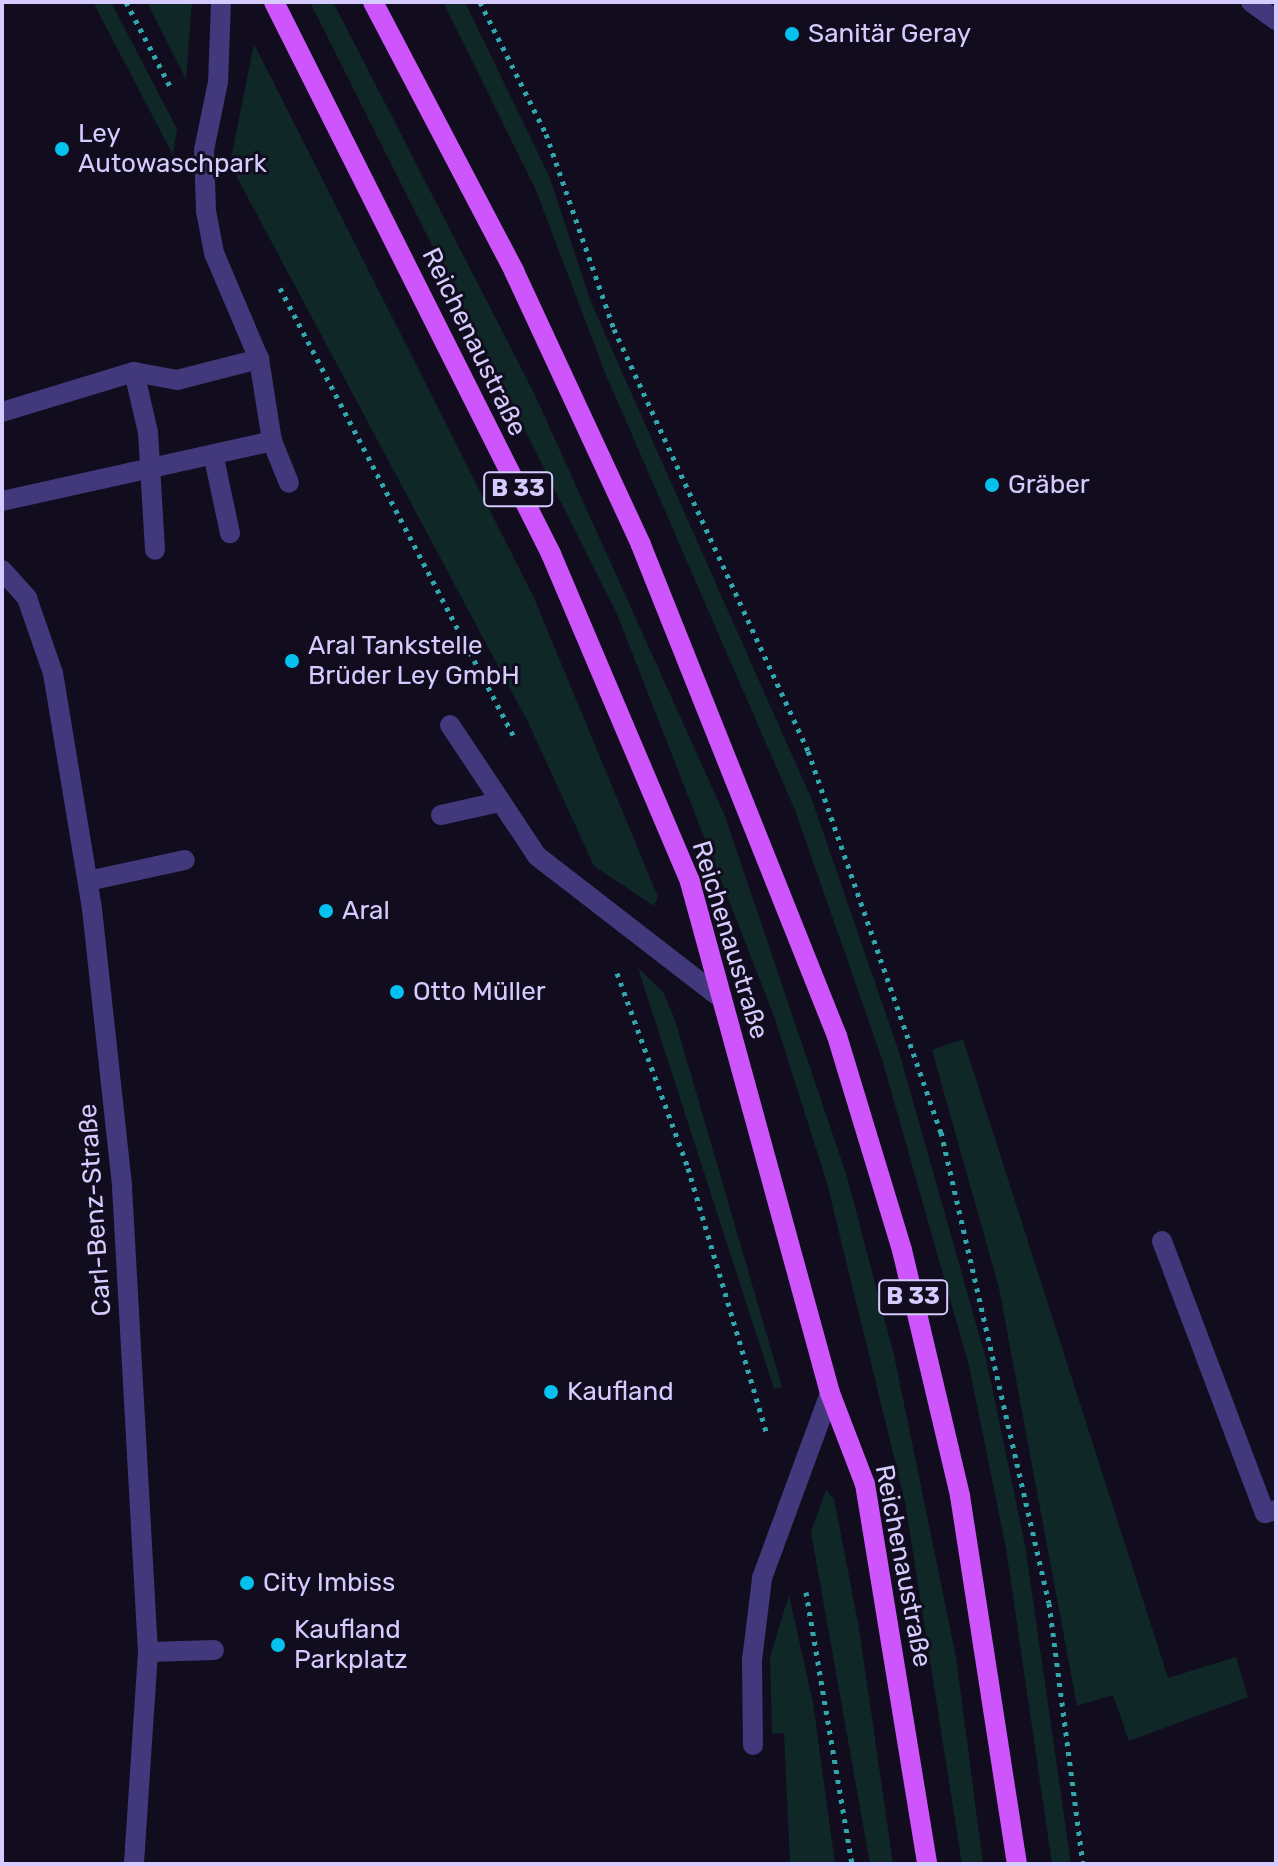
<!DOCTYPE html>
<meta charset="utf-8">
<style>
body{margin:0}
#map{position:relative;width:1278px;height:1866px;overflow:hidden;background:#110d1e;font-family:Rubik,sans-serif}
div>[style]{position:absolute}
.green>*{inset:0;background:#102728}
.path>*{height:5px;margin-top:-2.5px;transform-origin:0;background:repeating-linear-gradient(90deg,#30a8ad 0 4px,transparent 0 10px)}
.service>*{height:20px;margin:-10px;padding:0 10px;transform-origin:10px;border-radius:10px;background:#42387c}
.minor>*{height:20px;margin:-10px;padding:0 10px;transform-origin:10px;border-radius:10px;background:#42387c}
.primary>*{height:20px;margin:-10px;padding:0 10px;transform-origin:10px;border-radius:10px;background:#cd55fb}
.dots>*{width:22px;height:22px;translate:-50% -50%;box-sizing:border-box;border:4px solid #110d1e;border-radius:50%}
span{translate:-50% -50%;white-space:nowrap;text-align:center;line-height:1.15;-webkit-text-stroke:6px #110d1e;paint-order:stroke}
.shield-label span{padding:2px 6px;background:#110d1e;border:2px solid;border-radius:6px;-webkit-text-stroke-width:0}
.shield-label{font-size:24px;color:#d6cbfe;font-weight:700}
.poi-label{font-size:26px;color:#d6cbfe}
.left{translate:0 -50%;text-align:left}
.street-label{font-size:26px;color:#d6cbfe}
.frame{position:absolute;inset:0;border:4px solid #d6cbfe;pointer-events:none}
</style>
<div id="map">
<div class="green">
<div style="clip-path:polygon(93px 2px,111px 2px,177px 129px,173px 155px)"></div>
<div style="clip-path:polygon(147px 2px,192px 2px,186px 79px)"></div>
<div style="clip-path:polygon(310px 2px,333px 2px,534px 393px,725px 816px,847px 1177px,894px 1355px,956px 1657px,983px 1864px,962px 1864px,905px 1502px,827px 1183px,774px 1016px,617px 614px)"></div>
<div style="clip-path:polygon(443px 2px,465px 2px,550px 178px,590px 300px,812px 800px,899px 1052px,986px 1359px,1025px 1545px,1071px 1864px,1052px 1864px,1006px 1548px,969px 1366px,882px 1059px,795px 810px,606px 375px,535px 188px)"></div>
<div style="clip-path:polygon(254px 44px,534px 598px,658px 897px,654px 906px,594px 866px,528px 722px,230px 164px)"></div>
<div style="clip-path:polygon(638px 968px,663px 992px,675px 1020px,782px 1387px,774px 1389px)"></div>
<div style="clip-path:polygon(963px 1039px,1168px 1678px,1236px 1657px,1248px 1697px,1129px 1741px,1113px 1695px,1077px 1706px,999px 1288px,932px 1050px)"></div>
<div style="clip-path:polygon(826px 1490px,834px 1499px,859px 1628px,893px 1864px,870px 1864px,811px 1532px)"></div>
<div style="clip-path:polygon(789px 1595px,813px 1703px,835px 1864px,790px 1864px,784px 1733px,772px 1734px,770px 1657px)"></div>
</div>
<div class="path">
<div style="left:126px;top:2px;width:99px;rotate:62.4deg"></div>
<div style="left:480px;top:2px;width:148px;rotate:63.4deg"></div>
<div style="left:546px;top:134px;width:207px;rotate:70.8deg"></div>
<div style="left:614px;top:329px;width:464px;rotate:65.3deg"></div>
<div style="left:808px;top:751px;width:404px;rotate:70.8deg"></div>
<div style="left:941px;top:1132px;width:483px;rotate:77.1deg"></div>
<div style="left:1049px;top:1603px;width:263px;rotate:82.6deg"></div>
<div style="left:280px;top:288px;width:506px;rotate:62.47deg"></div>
<div style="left:617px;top:973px;width:208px;rotate:70deg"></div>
<div style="left:688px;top:1168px;width:278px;rotate:73.5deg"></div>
<div style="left:806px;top:1592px;width:276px;rotate:80.4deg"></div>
</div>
<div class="service">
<div style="left:221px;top:2px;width:80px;rotate:92.1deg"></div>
<div style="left:218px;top:82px;width:69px;rotate:101.6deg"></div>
<div style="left:204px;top:150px;width:61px;rotate:88.1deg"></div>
<div style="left:206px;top:211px;width:43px;rotate:79.2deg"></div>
<div style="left:214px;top:253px;width:115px;rotate:67deg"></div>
<div style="left:259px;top:359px;width:83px;rotate:81deg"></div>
<div style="left:272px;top:441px;width:45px;rotate:68deg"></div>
<div style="left:134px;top:372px;width:62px;rotate:76.9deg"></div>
<div style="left:148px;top:432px;width:118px;rotate:86.6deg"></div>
<div style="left:2px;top:412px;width:138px;rotate:-16.9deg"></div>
<div style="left:134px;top:372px;width:44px;rotate:10.5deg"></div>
<div style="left:177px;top:380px;width:85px;rotate:-14.4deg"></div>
<div style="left:214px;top:458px;width:77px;rotate:78deg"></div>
<div style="left:2px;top:501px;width:277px;rotate:-12.5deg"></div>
<div style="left:450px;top:725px;width:157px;rotate:56.4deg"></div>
<div style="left:537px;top:856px;width:227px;rotate:37.7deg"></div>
<div style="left:441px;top:815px;width:59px;rotate:-12.6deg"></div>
<div style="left:88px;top:881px;width:99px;rotate:-12.2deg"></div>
<div style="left:1162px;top:1241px;width:291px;rotate:69.3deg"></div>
<div style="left:1265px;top:1513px;width:11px;rotate:-15deg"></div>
<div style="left:148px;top:1652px;width:66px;rotate:-1.7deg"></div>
<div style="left:753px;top:1745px;width:85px;rotate:-90.7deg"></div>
<div style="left:752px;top:1660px;width:83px;rotate:-83deg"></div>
<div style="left:762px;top:1578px;width:197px;rotate:-69.8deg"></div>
</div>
<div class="minor">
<div style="left:1251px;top:2px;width:31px;rotate:36deg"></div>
<div style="left:2px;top:570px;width:38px;rotate:48deg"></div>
<div style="left:27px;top:598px;width:79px;rotate:70.9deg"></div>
<div style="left:53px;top:673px;width:239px;rotate:80.6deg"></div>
<div style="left:92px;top:909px;width:280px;rotate:83.8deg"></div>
<div style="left:122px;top:1187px;width:466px;rotate:86.8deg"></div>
<div style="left:148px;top:1652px;width:212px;rotate:93.8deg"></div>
</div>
<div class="primary">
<div style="left:274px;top:2px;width:618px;rotate:63.35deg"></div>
<div style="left:551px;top:554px;width:356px;rotate:67deg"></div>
<div style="left:690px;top:882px;width:530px;rotate:74.68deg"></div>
<div style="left:830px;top:1393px;width:97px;rotate:69deg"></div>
<div style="left:865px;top:1484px;width:385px;rotate:80.7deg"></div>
<div style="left:373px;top:2px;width:304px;rotate:62.3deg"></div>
<div style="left:514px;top:271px;width:302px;rotate:65.1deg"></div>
<div style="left:641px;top:545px;width:529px;rotate:68.24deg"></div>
<div style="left:837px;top:1036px;width:224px;rotate:73.1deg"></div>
<div style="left:902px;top:1250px;width:253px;rotate:76.7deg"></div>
<div style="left:960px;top:1496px;width:372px;rotate:81.2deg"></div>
</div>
<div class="dots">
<div style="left:792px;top:34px;background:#05c1ef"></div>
<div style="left:62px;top:149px;background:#05c1ef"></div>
<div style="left:992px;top:485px;background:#05c1ef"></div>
<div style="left:292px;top:661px;background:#05c1ef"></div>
<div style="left:326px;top:911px;background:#05c1ef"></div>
<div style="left:397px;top:992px;background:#05c1ef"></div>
<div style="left:551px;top:1392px;background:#05c1ef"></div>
<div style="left:247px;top:1583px;background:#05c1ef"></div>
<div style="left:278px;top:1645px;background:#05c1ef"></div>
</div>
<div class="shield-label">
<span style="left:518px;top:489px">B 33</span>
<span style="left:913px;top:1297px">B 33</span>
</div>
<div class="poi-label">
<span class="left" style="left:808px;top:34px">Sanitär Geray</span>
<span class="left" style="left:78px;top:149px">Ley<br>Autowaschpark</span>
<span class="left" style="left:1008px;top:485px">Gräber</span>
<span class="left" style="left:308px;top:661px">Aral Tankstelle<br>Brüder Ley GmbH</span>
<span class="left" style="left:342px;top:911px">Aral</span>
<span class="left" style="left:413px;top:992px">Otto Müller</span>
<span class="left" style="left:567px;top:1392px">Kaufland</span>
<span class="left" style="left:263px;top:1583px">City Imbiss</span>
<span class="left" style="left:294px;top:1645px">Kaufland<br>Parkplatz</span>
</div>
<div class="street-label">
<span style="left:474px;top:342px;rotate:64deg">Reichenaustraße</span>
<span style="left:730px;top:940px;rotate:73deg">Reichenaustraße</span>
<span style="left:95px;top:1210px;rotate:-94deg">Carl-Benz-Straße</span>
<span style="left:903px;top:1566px;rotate:79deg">Reichenaustraße</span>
</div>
<div class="frame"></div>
</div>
